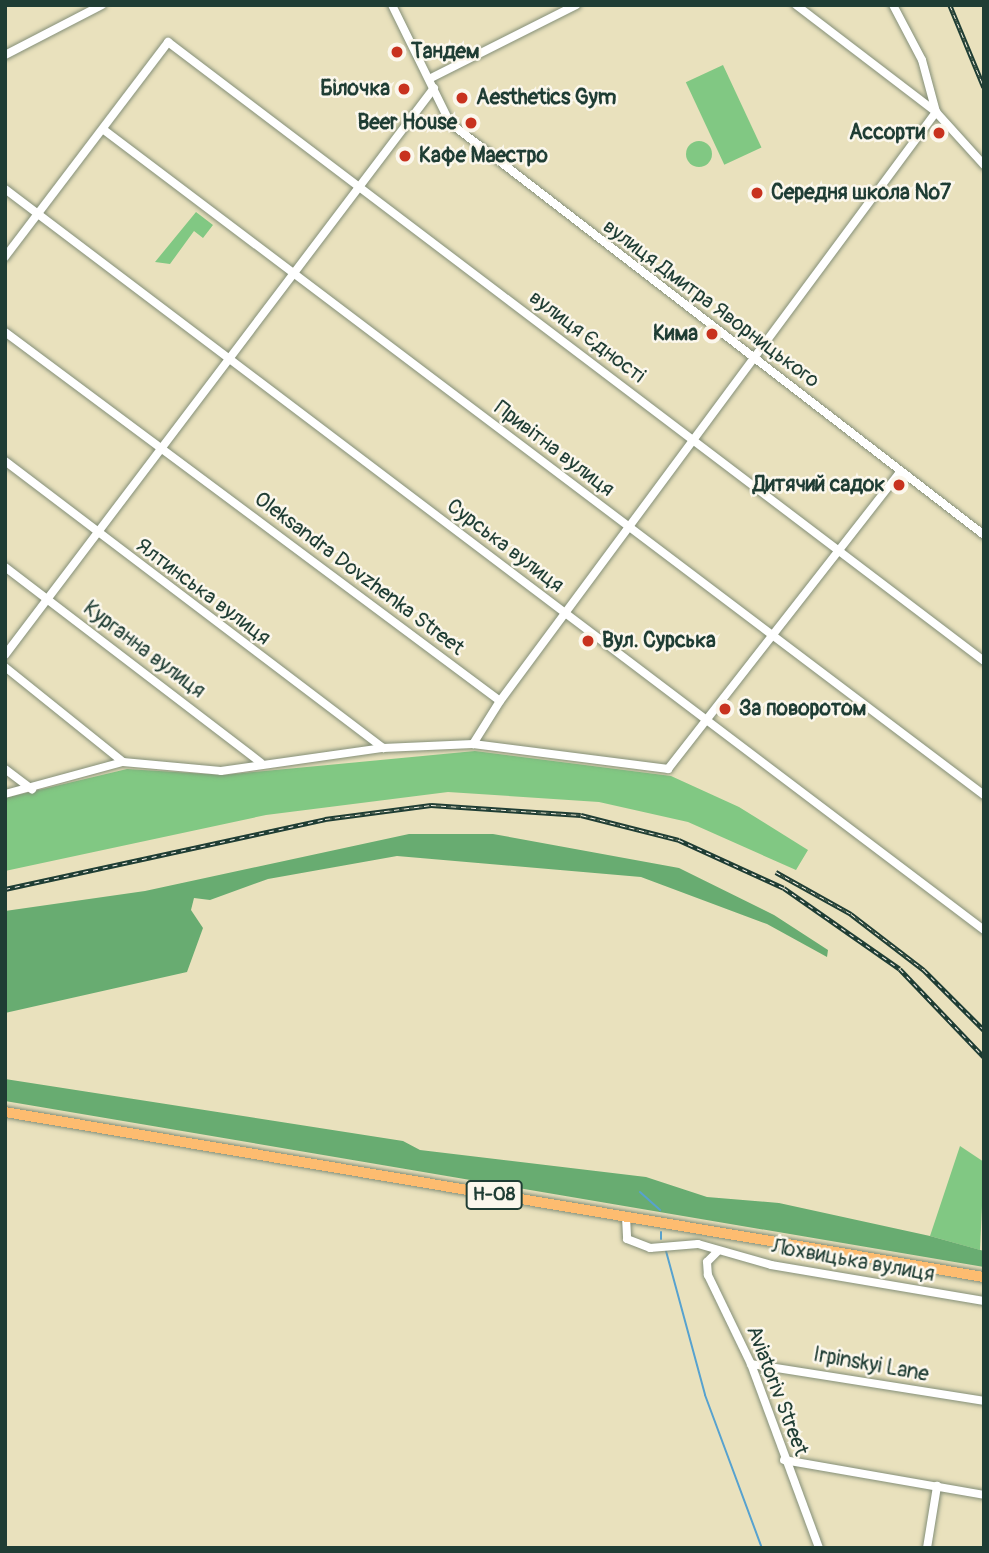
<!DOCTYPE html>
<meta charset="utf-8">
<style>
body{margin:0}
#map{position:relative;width:989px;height:1553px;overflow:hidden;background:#e9e1bd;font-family:Pangolin,sans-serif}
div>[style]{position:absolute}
.green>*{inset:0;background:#81c883;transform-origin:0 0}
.round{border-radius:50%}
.forest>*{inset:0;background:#68ac71}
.stream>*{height:2px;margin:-1px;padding:0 1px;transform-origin:1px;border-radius:1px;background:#57a2cf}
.roads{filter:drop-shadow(0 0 2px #848f78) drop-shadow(0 0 2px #848f78)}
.minor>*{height:8px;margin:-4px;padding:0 4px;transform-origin:4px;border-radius:4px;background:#fff}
.major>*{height:10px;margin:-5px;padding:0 5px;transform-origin:5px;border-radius:5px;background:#fdbc70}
.rail>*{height:4.5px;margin-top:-2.25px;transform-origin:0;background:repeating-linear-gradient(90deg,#fbf7ec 0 5px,#1f3d34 0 10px);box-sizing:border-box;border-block:2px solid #1f3d34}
.dots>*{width:19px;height:19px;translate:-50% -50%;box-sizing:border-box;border:4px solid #fbf7ec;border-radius:50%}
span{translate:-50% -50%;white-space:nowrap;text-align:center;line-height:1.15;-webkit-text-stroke:5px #fbf7ec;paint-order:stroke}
.shield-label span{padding:2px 5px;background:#fbf7ec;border:2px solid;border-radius:5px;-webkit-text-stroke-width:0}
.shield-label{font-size:19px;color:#1f3d34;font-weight:700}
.poi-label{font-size:21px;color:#1f3d34;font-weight:700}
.left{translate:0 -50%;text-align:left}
.right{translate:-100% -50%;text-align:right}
.street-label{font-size:21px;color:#1f3d34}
.frame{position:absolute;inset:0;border:7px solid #1f3d34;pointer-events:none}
</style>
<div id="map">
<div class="green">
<div style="left:723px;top:65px;width:91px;height:41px;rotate:65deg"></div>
<div class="round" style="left:686px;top:141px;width:26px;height:26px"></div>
<div style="clip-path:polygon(196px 212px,213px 225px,203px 238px,194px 231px,170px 264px,155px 262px)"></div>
<div style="clip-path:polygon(475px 751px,671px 776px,739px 807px,808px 850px,796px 870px,688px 822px,599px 802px,448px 792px,266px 815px,5px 871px,5px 798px,127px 769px,223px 775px)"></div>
<div style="clip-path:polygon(960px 1146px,984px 1162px,980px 1250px,930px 1236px)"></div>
</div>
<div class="forest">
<div style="clip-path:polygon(409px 834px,493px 834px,679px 868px,774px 915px,828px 950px,827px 957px,767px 924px,641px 877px,397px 856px,268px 879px,210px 900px,194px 898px,191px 910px,203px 928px,187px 972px,5px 1013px,5px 911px,145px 891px)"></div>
<div style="clip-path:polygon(5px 1079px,403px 1141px,420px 1150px,646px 1177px,707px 1197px,779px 1203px,930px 1236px,984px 1251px,984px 1267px,5px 1101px)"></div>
</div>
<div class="stream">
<div style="left:640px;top:1192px;width:27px;rotate:42deg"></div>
<div style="left:661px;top:1232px;width:7px;rotate:90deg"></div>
<div style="left:666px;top:1251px;width:149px;rotate:74.8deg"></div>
<div style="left:705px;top:1395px;width:163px;rotate:69.6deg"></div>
</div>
<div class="roads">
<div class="minor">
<div style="left:392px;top:5px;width:131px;rotate:63.8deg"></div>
<div style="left:450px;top:123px;width:674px;rotate:37.65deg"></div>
<div style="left:893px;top:5px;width:62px;rotate:62.2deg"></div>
<div style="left:922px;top:60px;width:54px;rotate:74.9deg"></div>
<div style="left:936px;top:112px;width:72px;rotate:47.8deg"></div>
<div style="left:5px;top:55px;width:109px;rotate:-27.3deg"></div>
<div style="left:429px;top:79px;width:165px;rotate:-26.7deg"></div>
<div style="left:104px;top:130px;width:1103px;rotate:37.08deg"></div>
<div style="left:5px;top:189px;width:1228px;rotate:37.12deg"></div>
<div style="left:5px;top:257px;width:270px;rotate:-52.8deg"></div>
<div style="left:168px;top:42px;width:1024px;rotate:37.18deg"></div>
<div style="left:5px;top:332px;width:617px;rotate:36.7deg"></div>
<div style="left:500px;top:701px;width:51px;rotate:122.1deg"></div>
<div style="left:473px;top:744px;width:197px;rotate:7.3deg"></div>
<div style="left:668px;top:769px;width:378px;rotate:-52deg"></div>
<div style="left:5px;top:461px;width:475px;rotate:37.2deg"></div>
<div style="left:5px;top:567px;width:322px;rotate:37.4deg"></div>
<div style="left:5px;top:655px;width:711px;rotate:-52.89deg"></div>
<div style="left:5px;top:667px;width:151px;rotate:38.8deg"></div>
<div style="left:500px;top:701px;width:733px;rotate:-53.49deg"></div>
<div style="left:936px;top:112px;width:176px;rotate:-142.6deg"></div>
<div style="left:5px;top:769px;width:34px;rotate:37deg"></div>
<div style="left:5px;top:794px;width:122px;rotate:-15.2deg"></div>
<div style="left:123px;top:762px;width:98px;rotate:5.2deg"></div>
<div style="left:221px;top:771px;width:164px;rotate:-8.1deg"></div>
<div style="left:383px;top:748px;width:90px;rotate:-2.5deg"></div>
<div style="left:626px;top:1217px;width:22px;rotate:87deg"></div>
<div style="left:627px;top:1239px;width:25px;rotate:21deg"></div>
<div style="left:650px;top:1248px;width:48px;rotate:-4.8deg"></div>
<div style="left:698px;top:1244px;width:76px;rotate:16deg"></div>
<div style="left:771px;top:1265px;width:216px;rotate:9.6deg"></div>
<div style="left:717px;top:1252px;width:14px;rotate:135deg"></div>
<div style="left:707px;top:1262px;width:13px;rotate:86deg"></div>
<div style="left:708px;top:1275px;width:99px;rotate:64.2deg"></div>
<div style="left:751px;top:1364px;width:196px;rotate:69.7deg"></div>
<div style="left:751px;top:1364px;width:236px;rotate:9deg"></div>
<div style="left:784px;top:1460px;width:203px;rotate:9.9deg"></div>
<div style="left:927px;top:1548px;width:63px;rotate:-80.8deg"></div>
</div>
<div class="major">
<div style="left:5px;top:1112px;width:993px;rotate:9.57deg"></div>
</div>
</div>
<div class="rail">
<div style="left:950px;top:5px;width:89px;rotate:67.5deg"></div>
<div style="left:776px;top:872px;width:86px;rotate:29.2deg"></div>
<div style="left:851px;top:914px;width:92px;rotate:37.5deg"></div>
<div style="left:924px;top:970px;width:85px;rotate:45deg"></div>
<div style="left:5px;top:889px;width:328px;rotate:-12.3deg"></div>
<div style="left:325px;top:819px;width:107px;rotate:-7.5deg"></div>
<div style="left:431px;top:805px;width:150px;rotate:3.8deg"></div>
<div style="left:581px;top:815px;width:101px;rotate:14.3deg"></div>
<div style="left:679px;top:840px;width:115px;rotate:24.6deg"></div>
<div style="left:784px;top:888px;width:141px;rotate:34.9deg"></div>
<div style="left:900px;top:969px;width:122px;rotate:46.3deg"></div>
</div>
<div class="dots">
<div style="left:397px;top:52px;background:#c8321e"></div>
<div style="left:404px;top:89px;background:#c8321e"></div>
<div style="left:462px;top:98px;background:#c8321e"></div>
<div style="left:471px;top:123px;background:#c8321e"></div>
<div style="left:939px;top:133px;background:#c8321e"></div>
<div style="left:405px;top:156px;background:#c8321e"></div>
<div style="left:757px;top:193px;background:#c8321e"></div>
<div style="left:712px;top:334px;background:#c8321e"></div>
<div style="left:899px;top:485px;background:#c8321e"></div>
<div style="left:588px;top:641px;background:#c8321e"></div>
<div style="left:725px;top:709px;background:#c8321e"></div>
</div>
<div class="shield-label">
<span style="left:494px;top:1195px">Н-08</span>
</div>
<div class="poi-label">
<span class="left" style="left:411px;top:52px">Тандем</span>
<span class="right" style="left:390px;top:89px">Білочка</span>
<span class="left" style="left:476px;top:98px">Aesthetics Gym</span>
<span class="right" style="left:457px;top:123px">Beer House</span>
<span class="right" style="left:925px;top:133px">Ассорти</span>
<span class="left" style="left:419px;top:156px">Кафе Маестро</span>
<span class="left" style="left:771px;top:193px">Середня школа №7</span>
<span class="right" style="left:698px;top:334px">Кима</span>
<span class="right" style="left:885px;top:485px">Дитячий садок</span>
<span class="left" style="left:602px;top:641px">Вул. Сурська</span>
<span class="left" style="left:739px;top:709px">За поворотом</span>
</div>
<div class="street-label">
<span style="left:711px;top:304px;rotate:37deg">вулиця Дмитра Яворницького</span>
<span style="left:587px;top:337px;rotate:37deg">вулиця Єдності</span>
<span style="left:554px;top:449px;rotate:37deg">Привітна вулиця</span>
<span style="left:505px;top:546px;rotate:37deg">Сурська вулиця</span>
<span style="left:359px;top:574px;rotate:37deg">Oleksandra Dovzhenka Street</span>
<span style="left:203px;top:592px;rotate:37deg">Ялтинська вулиця</span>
<span style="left:144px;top:650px;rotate:37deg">Курганна вулиця</span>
<span style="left:853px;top:1261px;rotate:10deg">Лохвицька вулиця</span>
<span style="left:871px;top:1365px;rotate:10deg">Irpinskyi Lane</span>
<span style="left:777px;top:1391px;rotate:69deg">Aviatoriv Street</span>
</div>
<div class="frame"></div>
</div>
